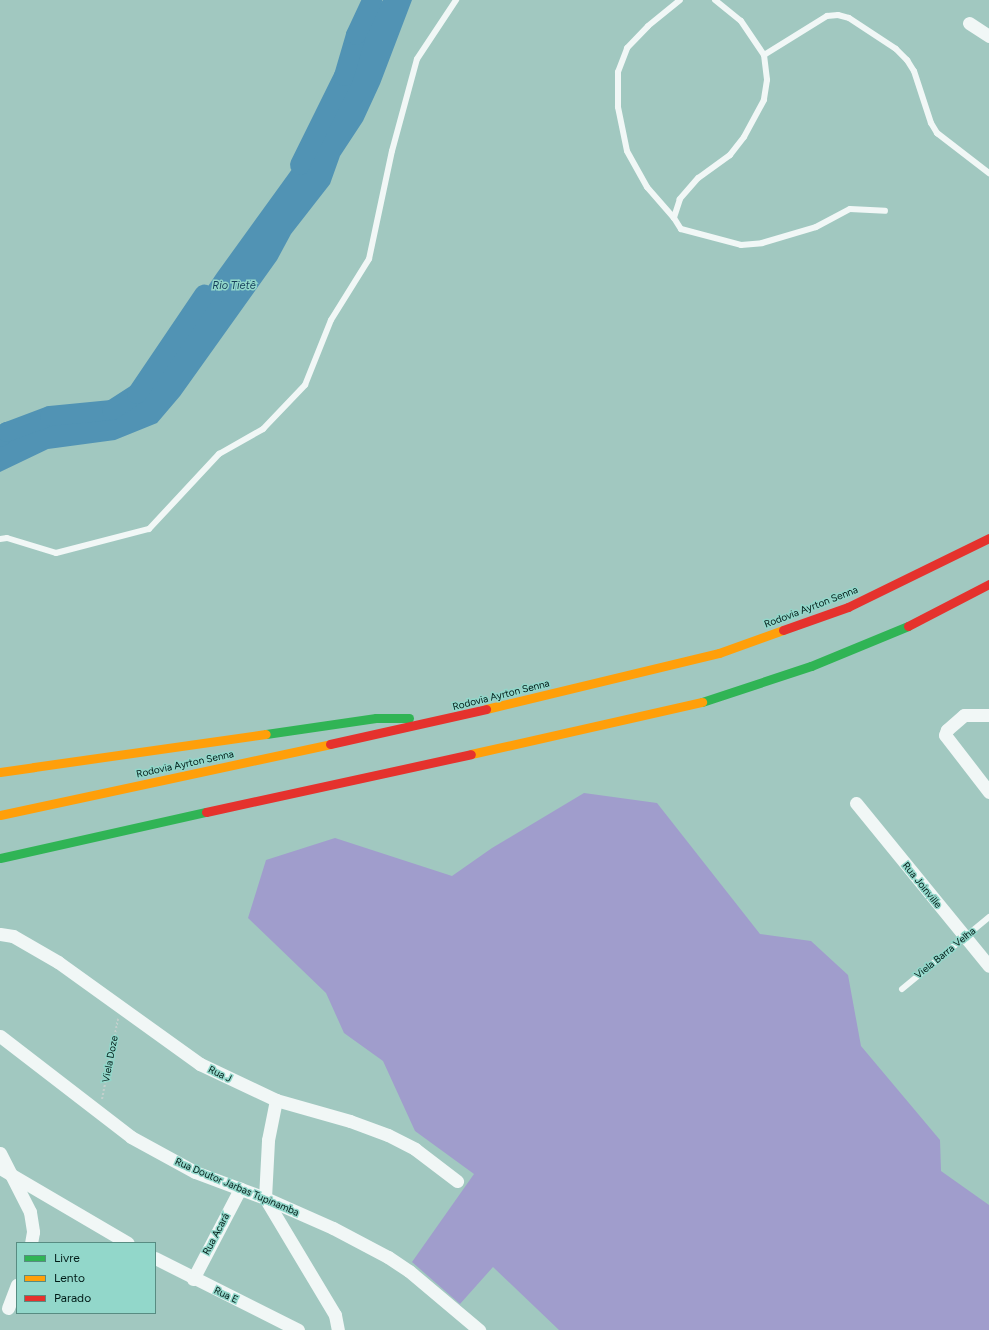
<!DOCTYPE html>
<meta charset="utf-8">
<style>
body{margin:0}
#map{position:relative;width:989px;height:1330px;overflow:hidden;background:#a1c8c0;font-family:Figtree,sans-serif}
div>[style]{position:absolute}
.forest>*{inset:0;background:#a09dcc}
.water>*{inset:0;background:#5193b4}
.river>*{height:20px;margin:-10px;padding:0 10px;transform-origin:10px;border-radius:10px;background:#5193b4}
.path>*{height:2px;margin-top:-1px;transform-origin:0;background:repeating-linear-gradient(90deg,#c2cfcc 0 2px,transparent 0 4px)}
.lane>*{height:6px;margin:-3px;padding:0 3px;transform-origin:3px;border-radius:3px;background:#f1f7f6}
.street>*{height:13px;margin:-6.5px;padding:0 6.5px;transform-origin:6.5px;border-radius:6.5px;background:#f1f7f6}
.fast>*{height:9px;margin:-4.5px;padding:0 4.5px;transform-origin:4.5px;border-radius:4.5px;background:#30b455}
.slow>*{height:9px;margin:-4.5px;padding:0 4.5px;transform-origin:4.5px;border-radius:4.5px;background:#ff9f0a}
.jam>*{height:9px;margin:-4.5px;padding:0 4.5px;transform-origin:4.5px;border-radius:4.5px;background:#e5322d}
span{translate:-50% -50%;white-space:nowrap;text-align:center;line-height:1.15;-webkit-text-stroke:3px #92d7ca;paint-order:stroke}
.street-label{font-size:10px;color:#001b17}
.water-label{font-size:11px;color:#163f5b;font-style:italic}
.legend{position:absolute;left:16px;top:1242px;width:140px;height:72px;box-sizing:border-box;background:#92d7ca;border:1px solid #588c82;margin:0;padding:5px 7px;list-style:none;font-size:12px;color:#001b17}
.legend li{display:flex;align-items:center;gap:8px;height:20px}
.legend b{width:20px;border:1px solid #588c82}
</style>
<div id="map">
<div class="forest">
<div style="clip-path:polygon(584px 793px,657px 803px,760px 934px,811px 941px,848px 975px,861px 1046px,940px 1140px,941px 1171px,989px 1205px,989px 1330px,559px 1330px,493px 1267px,460px 1304px,412px 1262px,474px 1174px,415px 1131px,383px 1061px,344px 1033px,326px 993px,248px 918px,266px 860px,335px 838px,452px 876px,492px 848px)"></div>
</div>
<div class="water">
<div style="clip-path:polygon(383px 0,412px 0,380px 84px,363px 121px,340px 156px,330px 184px,291px 234px,277px 260px,180px 396px,157px 423px,115px 440px,48px 449px,0 472px,0 444px,31px 419px,52px 412px,87px 412px,108px 417px,148px 385px,163px 365px,181px 337px,188px 316px,217px 273px,324px 125px,363px 30px)"></div>
</div>
<div class="river">
<div style="left:300px;top:165px;width:99px;rotate:-63.7deg"></div>
<div style="left:344px;top:76px;width:43px;rotate:-73.7deg"></div>
<div style="left:356px;top:35px;width:38px;rotate:-65deg"></div>
<div style="left:0;top:437px;width:9px;rotate:-36deg"></div>
<div style="left:7px;top:432px;width:46px;rotate:-20.4deg"></div>
<div style="left:50px;top:416px;width:62px;rotate:-5.5deg"></div>
<div style="left:112px;top:410px;width:30px;rotate:-33deg"></div>
<div style="left:137px;top:394px;width:120px;rotate:-55.9deg"></div>
</div>
<div class="path">
<div style="left:102px;top:1099px;width:82px;rotate:-78.7deg"></div>
</div>
<div class="lane">
<div style="left:715px;top:0;width:33px;rotate:39deg"></div>
<div style="left:741px;top:21px;width:41px;rotate:55.9deg"></div>
<div style="left:764px;top:55px;width:25px;rotate:83deg"></div>
<div style="left:767px;top:80px;width:20px;rotate:99deg"></div>
<div style="left:764px;top:100px;width:42px;rotate:118.4deg"></div>
<div style="left:744px;top:137px;width:23px;rotate:128deg"></div>
<div style="left:730px;top:155px;width:39px;rotate:144deg"></div>
<div style="left:698px;top:178px;width:28px;rotate:131deg"></div>
<div style="left:680px;top:199px;width:20px;rotate:108deg"></div>
<div style="left:674px;top:218px;width:13px;rotate:58deg"></div>
<div style="left:681px;top:229px;width:62px;rotate:14.9deg"></div>
<div style="left:741px;top:245px;width:21px;rotate:-5deg"></div>
<div style="left:762px;top:243px;width:56px;rotate:-16.5deg"></div>
<div style="left:816px;top:227px;width:38px;rotate:-28deg"></div>
<div style="left:850px;top:209px;width:35px;rotate:3deg"></div>
<div style="left:764px;top:55px;width:74px;rotate:-31.8deg"></div>
<div style="left:827px;top:16px;width:11px;rotate:-5deg"></div>
<div style="left:838px;top:15px;width:11px;rotate:15deg"></div>
<div style="left:849px;top:18px;width:56px;rotate:33.4deg"></div>
<div style="left:896px;top:49px;width:16px;rotate:45deg"></div>
<div style="left:907px;top:60px;width:13px;rotate:58deg"></div>
<div style="left:914px;top:71px;width:55px;rotate:71.9deg"></div>
<div style="left:931px;top:123px;width:12px;rotate:59deg"></div>
<div style="left:937px;top:133px;width:66px;rotate:37.6deg"></div>
<div style="left:674px;top:218px;width:41px;rotate:-131.1deg"></div>
<div style="left:647px;top:187px;width:41px;rotate:-119.1deg"></div>
<div style="left:627px;top:151px;width:45px;rotate:-101.6deg"></div>
<div style="left:618px;top:107px;width:35px;rotate:-90deg"></div>
<div style="left:618px;top:72px;width:26px;rotate:-69deg"></div>
<div style="left:627px;top:48px;width:30px;rotate:-46deg"></div>
<div style="left:648px;top:26px;width:41px;rotate:-39.1deg"></div>
<div style="left:0;top:539px;width:7px;rotate:-8deg"></div>
<div style="left:7px;top:538px;width:51px;rotate:17deg"></div>
<div style="left:56px;top:553px;width:96px;rotate:-14.5deg"></div>
<div style="left:149px;top:529px;width:103px;rotate:-47deg"></div>
<div style="left:219px;top:454px;width:51px;rotate:-29.6deg"></div>
<div style="left:263px;top:429px;width:61px;rotate:-46.3deg"></div>
<div style="left:305px;top:385px;width:70px;rotate:-68.2deg"></div>
<div style="left:331px;top:320px;width:72px;rotate:-58.1deg"></div>
<div style="left:369px;top:259px;width:110px;rotate:-78deg"></div>
<div style="left:392px;top:151px;width:95px;rotate:-74.8deg"></div>
<div style="left:417px;top:59px;width:71px;rotate:-56.5deg"></div>
<div style="left:902px;top:989px;width:113px;rotate:-39.6deg"></div>
</div>
<div class="street">
<div style="left:969px;top:23px;width:24px;rotate:33deg"></div>
<div style="left:989px;top:715px;width:25px;rotate:180deg"></div>
<div style="left:964px;top:715px;width:23px;rotate:139deg"></div>
<div style="left:947px;top:730px;width:5px;rotate:112deg"></div>
<div style="left:945px;top:735px;width:72px;rotate:52.3deg"></div>
<div style="left:856px;top:803px;width:210px;rotate:50.8deg"></div>
<div style="left:0;top:934px;width:13px;rotate:9deg"></div>
<div style="left:13px;top:936px;width:52px;rotate:30deg"></div>
<div style="left:58px;top:962px;width:175px;rotate:35.7deg"></div>
<div style="left:200px;top:1064px;width:84px;rotate:25.3deg"></div>
<div style="left:276px;top:1100px;width:77px;rotate:15.8deg"></div>
<div style="left:350px;top:1121px;width:40px;rotate:20.2deg"></div>
<div style="left:388px;top:1135px;width:30px;rotate:27deg"></div>
<div style="left:415px;top:1149px;width:53px;rotate:37.3deg"></div>
<div style="left:0;top:1036px;width:165px;rotate:37.6deg"></div>
<div style="left:131px;top:1137px;width:73px;rotate:28.7deg"></div>
<div style="left:195px;top:1172px;width:75px;rotate:20.4deg"></div>
<div style="left:265px;top:1198px;width:74px;rotate:23.8deg"></div>
<div style="left:333px;top:1228px;width:62px;rotate:27.8deg"></div>
<div style="left:388px;top:1257px;width:25px;rotate:34deg"></div>
<div style="left:409px;top:1271px;width:92px;rotate:40.1deg"></div>
<div style="left:0;top:1153px;width:66px;rotate:63deg"></div>
<div style="left:30px;top:1212px;width:20px;rotate:81deg"></div>
<div style="left:33px;top:1232px;width:11px;rotate:100deg"></div>
<div style="left:0;top:1168px;width:148px;rotate:30.4deg"></div>
<div style="left:265px;top:1198px;width:136px;rotate:59.1deg"></div>
<div style="left:335px;top:1315px;width:15px;rotate:79deg"></div>
<div style="left:265px;top:1198px;width:58px;rotate:-87deg"></div>
<div style="left:268px;top:1140px;width:41px;rotate:-78.7deg"></div>
<div style="left:155px;top:1258px;width:160px;rotate:26.7deg"></div>
<div style="left:193px;top:1279px;width:102px;rotate:-62.4deg"></div>
<div style="left:8px;top:1308px;width:25px;rotate:-69deg"></div>
</div>
<div class="fast">
<div style="left:702px;top:702px;width:115px;rotate:-18.3deg"></div>
<div style="left:811px;top:666px;width:105px;rotate:-22.4deg"></div>
<div style="left:266px;top:734px;width:111px;rotate:-8.3deg"></div>
<div style="left:376px;top:718px;width:33px"></div>
<div style="left:0;top:858px;width:211px;rotate:-12.6deg"></div>
</div>
<div class="slow">
<div style="left:486px;top:709px;width:240px;rotate:-13.5deg"></div>
<div style="left:719px;top:653px;width:68px;rotate:-19.8deg"></div>
<div style="left:471px;top:754px;width:237px;rotate:-12.7deg"></div>
<div style="left:34px;top:767px;width:234px;rotate:-8.1deg"></div>
<div style="left:0;top:772px;width:34px;rotate:-8deg"></div>
<div style="left:0;top:815px;width:338px;rotate:-12.1deg"></div>
</div>
<div class="jam">
<div style="left:908px;top:626px;width:91px;rotate:-27.4deg"></div>
<div style="left:783px;top:630px;width:69px;rotate:-19.5deg"></div>
<div style="left:848px;top:607px;width:157px;rotate:-26.1deg"></div>
<div style="left:330px;top:744px;width:160px;rotate:-12.6deg"></div>
<div style="left:206px;top:812px;width:271px;rotate:-12.3deg"></div>
</div>
<div class="street-label">
<span style="left:811px;top:607px;rotate:-21deg">Rodovia Ayrton Senna</span>
<span style="left:501px;top:695px;rotate:-14deg">Rodovia Ayrton Senna</span>
<span style="left:185px;top:764px;rotate:-12deg">Rodovia Ayrton Senna</span>
<span style="left:922px;top:885px;rotate:51deg">Rua Joinville</span>
<span style="left:945px;top:953px;rotate:-39deg">Viela Barra Velha</span>
<span style="left:110px;top:1059px;rotate:-79deg">Viela Doze</span>
<span style="left:220px;top:1074px;rotate:26deg">Rua J</span>
<span style="left:237px;top:1187px;rotate:23deg">Rua Doutor Jarbas Tupinamba</span>
<span style="left:216px;top:1234px;rotate:-62deg">Rua Acará</span>
<span style="left:226px;top:1295px;rotate:25deg">Rua E</span>
</div>
<div class="water-label">
<span style="left:234px;top:286px">Rio Tietê</span>
</div>
<ul class="legend">
<li><b style="height:5px;background:#30b455"></b>Livre</li>
<li><b style="height:5px;background:#ff9f0a"></b>Lento</li>
<li><b style="height:5px;background:#e5322d"></b>Parado</li>
</ul>
</div>
